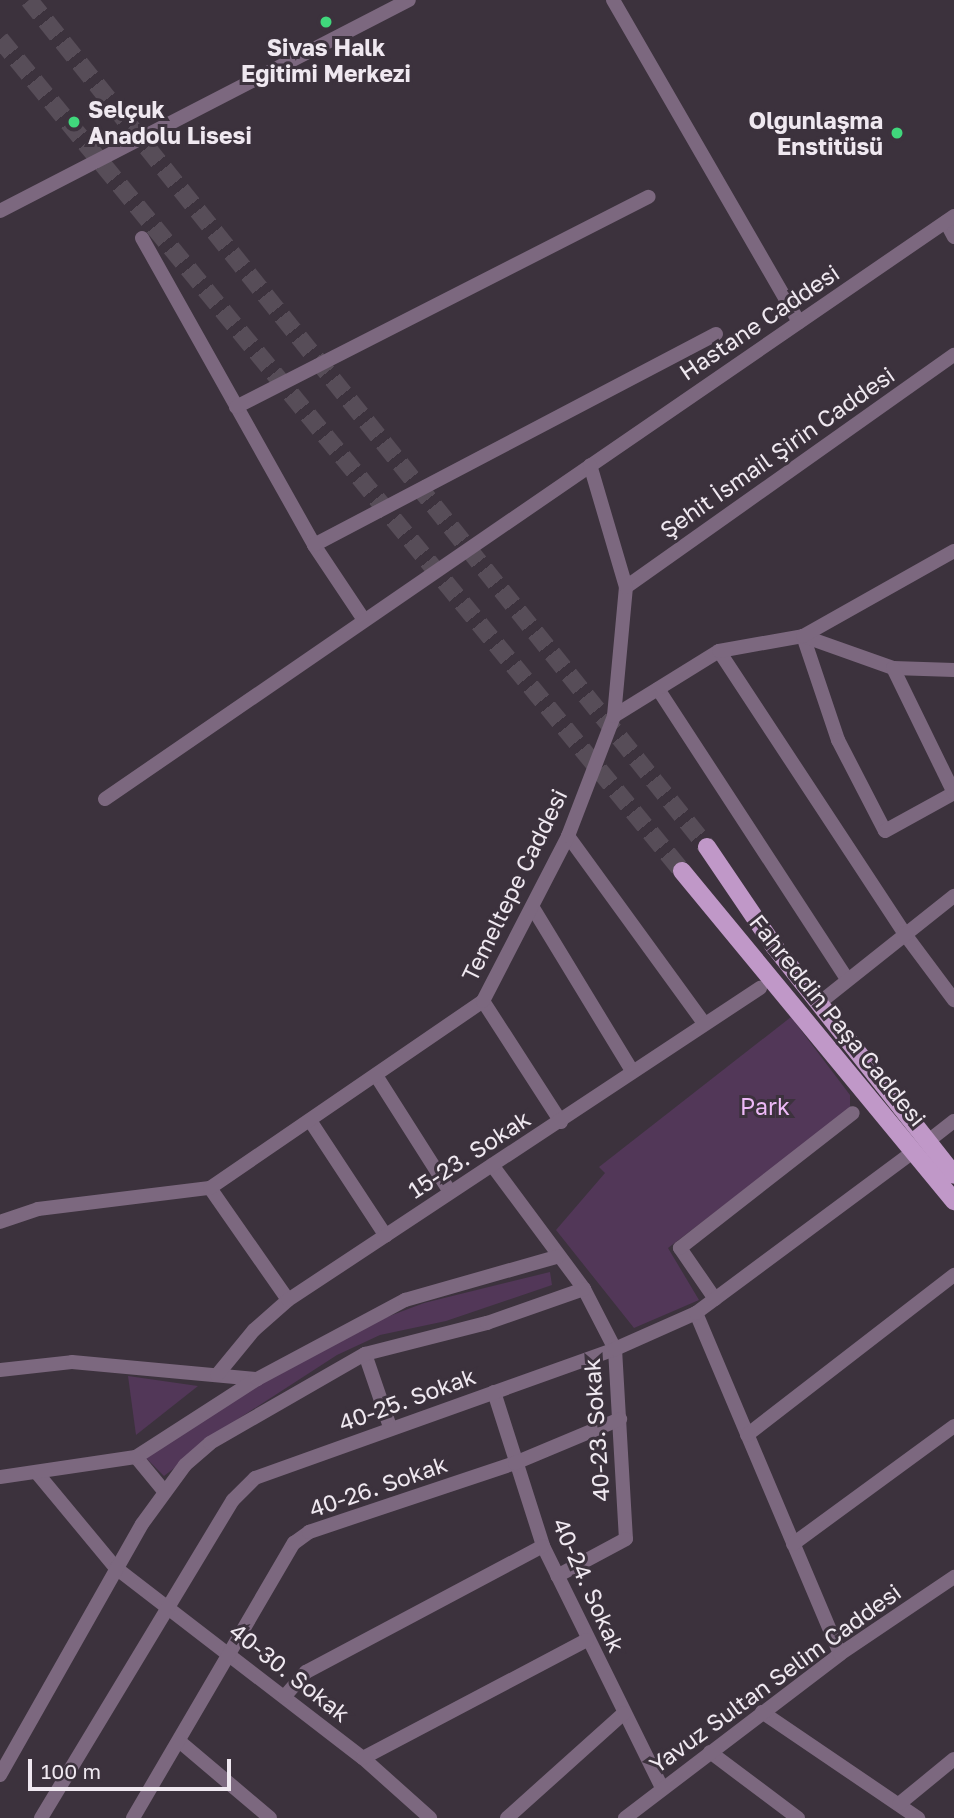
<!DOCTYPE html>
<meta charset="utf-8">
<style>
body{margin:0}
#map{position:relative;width:954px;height:1818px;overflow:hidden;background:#3c323d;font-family:"Golos Text",sans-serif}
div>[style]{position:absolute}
.green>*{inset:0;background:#523758}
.major-tunnel>*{height:18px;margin-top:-9px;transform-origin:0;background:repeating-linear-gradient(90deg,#574d58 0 18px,transparent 0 27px)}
.minor>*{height:14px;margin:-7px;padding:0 7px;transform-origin:7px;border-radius:7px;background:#7c687f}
.major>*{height:18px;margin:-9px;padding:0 9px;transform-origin:9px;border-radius:9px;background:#c098c8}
.dots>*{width:19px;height:19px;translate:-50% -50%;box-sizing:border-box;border:4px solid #3c323d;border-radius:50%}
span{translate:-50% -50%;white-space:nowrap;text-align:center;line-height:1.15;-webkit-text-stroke:6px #3c323d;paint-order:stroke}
.poi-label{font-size:23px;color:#efe8f0;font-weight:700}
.left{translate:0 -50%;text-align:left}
.right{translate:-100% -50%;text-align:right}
.street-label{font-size:23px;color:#efe8f0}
.park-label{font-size:23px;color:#edb9f7}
.scale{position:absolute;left:28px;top:1759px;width:203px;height:32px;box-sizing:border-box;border:4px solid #efe8f0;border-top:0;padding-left:9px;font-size:21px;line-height:24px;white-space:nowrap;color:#efe8f0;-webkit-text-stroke:5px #3c323d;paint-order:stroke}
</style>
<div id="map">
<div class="green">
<div style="clip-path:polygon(791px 1017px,850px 1095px,850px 1109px,668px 1248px,699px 1300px,634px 1328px,556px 1230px,605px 1173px,599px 1167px)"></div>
<div style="clip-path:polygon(550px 1272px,552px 1285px,446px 1321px,380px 1335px,337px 1355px,238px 1419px,164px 1476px,144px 1456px,203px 1416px,371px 1323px,424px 1303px)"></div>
<div style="clip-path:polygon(128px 1376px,198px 1386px,136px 1435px)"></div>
</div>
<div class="major-tunnel">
<div style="left:29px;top:0;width:1085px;rotate:51.32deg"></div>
<div style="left:0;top:39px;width:1076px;rotate:50.66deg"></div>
</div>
<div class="minor">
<div style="left:613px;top:0;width:372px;rotate:60deg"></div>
<div style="left:0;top:211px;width:460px;rotate:-27.3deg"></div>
<div style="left:946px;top:222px;width:17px;rotate:62deg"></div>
<div style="left:142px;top:238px;width:352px;rotate:60.7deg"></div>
<div style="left:314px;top:545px;width:90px;rotate:56.3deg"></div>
<div style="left:236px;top:407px;width:463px;rotate:-27deg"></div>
<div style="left:314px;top:545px;width:454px;rotate:-27.7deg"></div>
<div style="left:626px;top:587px;width:402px;rotate:-35.3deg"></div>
<div style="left:803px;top:636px;width:110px;rotate:71.4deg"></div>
<div style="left:838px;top:740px;width:102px;rotate:62.7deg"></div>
<div style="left:885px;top:831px;width:79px;rotate:-28.8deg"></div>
<div style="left:803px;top:636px;width:96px;rotate:19.6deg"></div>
<div style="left:893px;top:668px;width:61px;rotate:1.9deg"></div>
<div style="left:719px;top:651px;width:337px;rotate:56.7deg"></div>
<div style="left:904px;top:933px;width:84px;rotate:53.3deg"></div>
<div style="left:893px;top:668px;width:139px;rotate:64deg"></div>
<div style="left:658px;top:689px;width:346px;rotate:56.9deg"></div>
<div style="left:614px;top:716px;width:123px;rotate:-31.8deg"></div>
<div style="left:719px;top:651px;width:85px;rotate:-10.1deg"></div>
<div style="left:803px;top:636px;width:173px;rotate:-29.4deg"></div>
<div style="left:105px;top:799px;width:1030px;rotate:-34.48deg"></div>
<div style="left:568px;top:836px;width:231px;rotate:54deg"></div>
<div style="left:533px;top:908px;width:191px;rotate:58.7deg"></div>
<div style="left:483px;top:1001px;width:144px;rotate:57.2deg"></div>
<div style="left:818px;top:1004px;width:174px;rotate:-38.5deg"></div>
<div style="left:377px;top:1077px;width:136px;rotate:57.6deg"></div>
<div style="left:311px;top:1122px;width:136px;rotate:56.7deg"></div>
<div style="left:927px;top:1142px;width:34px;rotate:-38deg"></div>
<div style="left:492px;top:1165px;width:154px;rotate:53.4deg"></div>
<div style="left:584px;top:1289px;width:68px;rotate:62.7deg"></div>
<div style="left:615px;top:1349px;width:190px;rotate:86.7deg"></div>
<div style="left:626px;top:1539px;width:78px;rotate:151.8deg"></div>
<div style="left:210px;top:1188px;width:136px;rotate:55.1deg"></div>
<div style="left:0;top:1222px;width:40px;rotate:-18.9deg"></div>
<div style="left:38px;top:1209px;width:173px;rotate:-7deg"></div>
<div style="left:210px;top:1188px;width:331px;rotate:-34.4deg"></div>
<div style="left:483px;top:1001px;width:186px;rotate:-62.7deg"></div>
<div style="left:568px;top:836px;width:129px;rotate:-69deg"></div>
<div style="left:614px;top:716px;width:130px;rotate:-84.7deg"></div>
<div style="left:626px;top:587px;width:127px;rotate:-106.4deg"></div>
<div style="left:715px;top:1299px;width:62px;rotate:-124.5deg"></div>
<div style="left:680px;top:1248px;width:219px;rotate:-38deg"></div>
<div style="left:696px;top:1313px;width:370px;rotate:67.1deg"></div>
<div style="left:365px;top:1354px;width:77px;rotate:71.1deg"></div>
<div style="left:0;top:1370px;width:72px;rotate:-6.3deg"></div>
<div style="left:72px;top:1362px;width:186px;rotate:5.3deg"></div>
<div style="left:217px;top:1375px;width:58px;rotate:-50.6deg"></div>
<div style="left:254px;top:1330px;width:45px;rotate:-41.4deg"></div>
<div style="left:288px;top:1300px;width:566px;rotate:-33.47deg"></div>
<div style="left:494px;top:1392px;width:162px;rotate:72.3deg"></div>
<div style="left:543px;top:1546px;width:270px;rotate:63.8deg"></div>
<div style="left:747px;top:1435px;width:262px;rotate:-37.7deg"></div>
<div style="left:136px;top:1457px;width:44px;rotate:50.5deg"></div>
<div style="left:37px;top:1473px;width:124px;rotate:50.3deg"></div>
<div style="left:116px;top:1568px;width:312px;rotate:37.6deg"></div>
<div style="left:363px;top:1758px;width:90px;rotate:41.8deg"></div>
<div style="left:0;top:1477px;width:137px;rotate:-8.4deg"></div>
<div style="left:136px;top:1457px;width:144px;rotate:-32.8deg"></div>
<div style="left:257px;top:1379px;width:168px;rotate:-28.1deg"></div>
<div style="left:405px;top:1300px;width:160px;rotate:-15.9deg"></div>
<div style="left:793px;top:1544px;width:200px;rotate:-36.2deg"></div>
<div style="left:285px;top:1696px;width:32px;rotate:-49deg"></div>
<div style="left:306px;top:1672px;width:268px;rotate:-28deg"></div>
<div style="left:762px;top:1712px;width:189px;rotate:34.2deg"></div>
<div style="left:179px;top:1741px;width:119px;rotate:40.2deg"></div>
<div style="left:710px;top:1752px;width:110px;rotate:36.9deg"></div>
<div style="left:363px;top:1758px;width:253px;rotate:-27.8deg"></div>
<div style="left:0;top:1775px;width:288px;rotate:-60.5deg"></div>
<div style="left:142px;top:1524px;width:73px;rotate:-53.9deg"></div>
<div style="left:185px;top:1465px;width:33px;rotate:-41deg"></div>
<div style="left:210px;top:1443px;width:179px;rotate:-29.9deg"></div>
<div style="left:365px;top:1354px;width:126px;rotate:-14.3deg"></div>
<div style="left:487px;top:1323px;width:103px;rotate:-19.3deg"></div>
<div style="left:899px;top:1804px;width:71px;rotate:-39.3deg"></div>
<div style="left:41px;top:1818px;width:371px;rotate:-58.9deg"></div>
<div style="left:233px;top:1500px;width:31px;rotate:-45deg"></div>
<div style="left:255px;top:1478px;width:382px;rotate:-19.7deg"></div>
<div style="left:615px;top:1349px;width:89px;rotate:-24deg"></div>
<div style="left:696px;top:1313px;width:272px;rotate:-36.6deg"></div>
<div style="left:133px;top:1818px;width:319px;rotate:-59.7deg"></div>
<div style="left:294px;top:1543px;width:19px;rotate:-36deg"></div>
<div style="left:309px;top:1532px;width:217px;rotate:-18.5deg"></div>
<div style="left:515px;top:1463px;width:114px;rotate:-22.7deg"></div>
<div style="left:507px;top:1818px;width:157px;rotate:-41.9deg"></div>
<div style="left:625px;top:1818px;width:270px;rotate:-37.3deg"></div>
<div style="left:840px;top:1654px;width:138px;rotate:-34deg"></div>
</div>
<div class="major">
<div style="left:707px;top:847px;width:120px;rotate:55.9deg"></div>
<div style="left:774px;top:946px;width:291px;rotate:51.8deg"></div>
<div style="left:682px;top:871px;width:428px;rotate:50.5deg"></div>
</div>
<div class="dots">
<div style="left:326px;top:22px;background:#40d77c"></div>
<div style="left:74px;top:122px;background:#40d77c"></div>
<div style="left:897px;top:133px;background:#40d77c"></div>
</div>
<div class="poi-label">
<span style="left:326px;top:60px">Sivas Halk<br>Eğitimi Merkezi</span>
<span class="left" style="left:88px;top:122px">Selçuk<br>Anadolu Lisesi</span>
<span class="right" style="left:883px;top:133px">Olgunlaşma<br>Enstitüsü</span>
</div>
<div class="street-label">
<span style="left:759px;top:322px;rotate:-34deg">Hastane Caddesi</span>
<span style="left:777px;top:452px;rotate:-35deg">Şehit İsmail Şirin Caddesi</span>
<span style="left:514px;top:885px;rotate:-64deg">Temeltepe Caddesi</span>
<span style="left:838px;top:1020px;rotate:51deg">Fahreddin Paşa Caddesi</span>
<span style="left:469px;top:1154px;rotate:-33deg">15-23. Sokak</span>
<span style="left:407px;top:1399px;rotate:-20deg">40-25. Sokak</span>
<span style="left:596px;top:1430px;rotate:-94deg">40-23. Sokak</span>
<span style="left:378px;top:1486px;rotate:-19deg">40-26. Sokak</span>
<span style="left:589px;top:1585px;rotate:66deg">40-24. Sokak</span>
<span style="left:290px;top:1672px;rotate:38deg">40-30. Sokak</span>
<span style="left:775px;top:1678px;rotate:-36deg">Yavuz Sultan Selim Caddesi</span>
</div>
<div class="park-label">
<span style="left:765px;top:1106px">Park</span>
</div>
<div class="scale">100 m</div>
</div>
